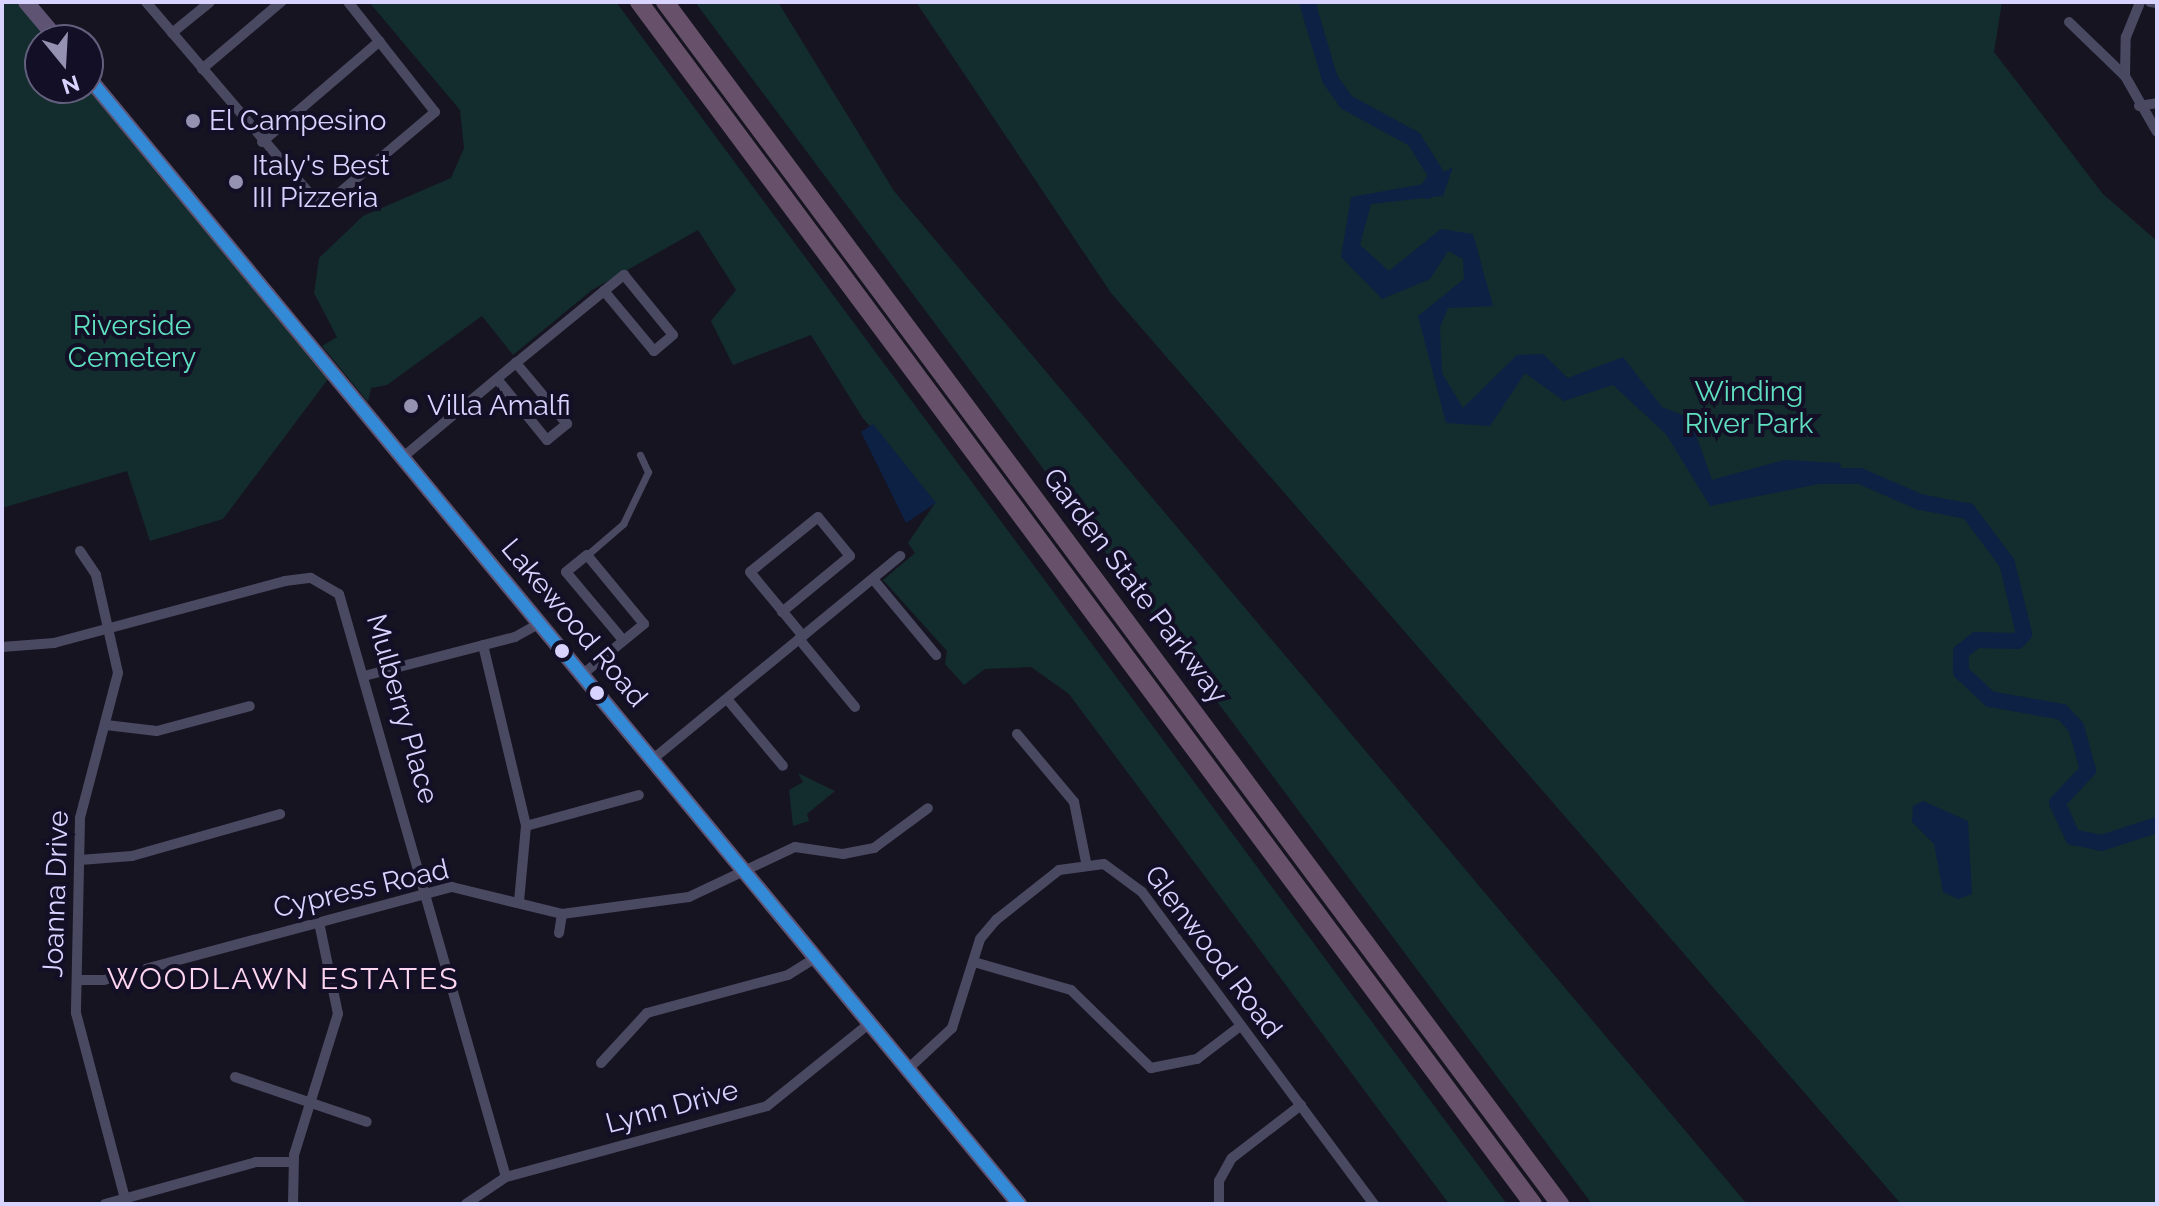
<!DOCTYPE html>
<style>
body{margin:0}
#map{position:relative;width:2159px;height:1206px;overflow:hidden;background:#161421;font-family:Raleway,sans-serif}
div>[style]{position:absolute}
.green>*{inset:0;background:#132c2d}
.water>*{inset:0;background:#0d2144}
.river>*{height:16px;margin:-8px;padding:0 8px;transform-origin:8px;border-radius:8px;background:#0d2144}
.pedestrian>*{height:7px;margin:-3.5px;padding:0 3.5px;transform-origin:3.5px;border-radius:3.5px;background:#4a4962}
.minor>*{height:10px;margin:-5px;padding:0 5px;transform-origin:5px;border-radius:5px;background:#4a4962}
.primary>*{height:16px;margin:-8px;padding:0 8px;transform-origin:8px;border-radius:8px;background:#5e5373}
.motorway>*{height:18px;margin:-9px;padding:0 9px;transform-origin:9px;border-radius:9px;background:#67516a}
.bus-1>*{height:12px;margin:-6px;padding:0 6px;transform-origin:6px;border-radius:6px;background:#338bd7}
.dots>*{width:22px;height:22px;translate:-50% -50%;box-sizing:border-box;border:4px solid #130f26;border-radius:50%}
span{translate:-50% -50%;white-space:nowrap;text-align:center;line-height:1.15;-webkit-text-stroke:8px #130f26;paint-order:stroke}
.poi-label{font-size:28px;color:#d9d4ff}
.left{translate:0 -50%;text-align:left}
.park-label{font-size:28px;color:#5fe0c0}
.street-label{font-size:28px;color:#d9d4ff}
.neighbourhood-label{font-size:30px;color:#ffd6f0;letter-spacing:2px}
.frame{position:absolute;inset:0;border:4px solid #d9d4ff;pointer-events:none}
.north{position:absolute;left:24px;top:24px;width:80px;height:80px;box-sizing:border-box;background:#130f26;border:2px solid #625e7d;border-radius:50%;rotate:162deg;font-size:22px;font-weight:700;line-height:32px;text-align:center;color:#d9d4ff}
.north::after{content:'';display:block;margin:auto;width:28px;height:36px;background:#9591b1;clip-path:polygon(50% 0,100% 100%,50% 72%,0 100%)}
</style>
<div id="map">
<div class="green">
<div style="clip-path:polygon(2px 2px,16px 2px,48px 40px,40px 40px,40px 88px,88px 88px,328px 379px,223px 519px,150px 541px,127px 471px,2px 508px)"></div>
<div style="clip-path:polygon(369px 2px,616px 2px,1507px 1204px,1449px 1204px,1069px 694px,1031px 667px,985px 669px,964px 685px,945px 664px,947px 651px,883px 580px,915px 553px,908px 543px,935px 503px,862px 417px,811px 335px,733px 365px,711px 321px,736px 290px,698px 230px,592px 290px,513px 355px,482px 316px,387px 385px,371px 388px,368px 402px,322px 346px,337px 337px,314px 293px,319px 258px,363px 216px,451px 178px,464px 148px,460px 110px)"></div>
<div style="clip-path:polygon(695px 2px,778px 2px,894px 191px,1747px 1204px,1592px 1204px)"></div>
<div style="clip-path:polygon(916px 2px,2002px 2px,1994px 52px,2103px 194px,2157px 241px,2157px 1204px,1901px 1204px,1111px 293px)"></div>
<div style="clip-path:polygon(798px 773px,835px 791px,807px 814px,809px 821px,793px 826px,789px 790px,803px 782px)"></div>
</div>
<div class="water">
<div style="clip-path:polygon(1453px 167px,1443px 196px,1371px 204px,1360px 245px,1389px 271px,1441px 229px,1473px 234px,1493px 306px,1448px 308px,1440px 327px,1442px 373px,1463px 408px,1517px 355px,1543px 354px,1568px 378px,1623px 357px,1662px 407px,1690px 418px,1712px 480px,1784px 460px,1841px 463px,1838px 480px,1710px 506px,1666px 434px,1613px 385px,1564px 401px,1525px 373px,1490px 426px,1446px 423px,1418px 316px,1464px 279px,1463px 259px,1448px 251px,1430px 279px,1382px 299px,1341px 257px,1351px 197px,1424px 184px)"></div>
<div style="clip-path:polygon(873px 424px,936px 503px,906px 523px,861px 432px)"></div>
<div style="clip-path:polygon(1923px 801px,1968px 821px,1972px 894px,1958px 899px,1943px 892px,1934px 844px,1912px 822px,1913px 806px)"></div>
</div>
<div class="river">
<div style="left:1307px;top:2px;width:80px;rotate:73.4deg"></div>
<div style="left:1330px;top:79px;width:28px;rotate:55deg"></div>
<div style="left:1346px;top:102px;width:77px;rotate:28.6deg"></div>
<div style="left:1414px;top:139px;width:44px;rotate:58.1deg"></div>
<div style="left:1437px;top:176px;width:18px;rotate:124deg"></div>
<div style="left:1818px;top:476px;width:42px"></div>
<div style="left:1860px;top:476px;width:65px;rotate:23.4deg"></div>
<div style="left:1920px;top:502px;width:49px;rotate:10.6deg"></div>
<div style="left:1968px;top:511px;width:65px;rotate:53.1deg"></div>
<div style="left:2007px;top:563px;width:73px;rotate:76.5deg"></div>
<div style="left:2024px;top:634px;width:10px;rotate:135deg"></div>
<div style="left:2017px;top:641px;width:41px;rotate:-178.6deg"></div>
<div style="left:1976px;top:640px;width:19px;rotate:141deg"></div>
<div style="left:1961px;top:652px;width:20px;rotate:90deg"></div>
<div style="left:1961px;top:672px;width:40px;rotate:43deg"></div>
<div style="left:1990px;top:699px;width:73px;rotate:10.2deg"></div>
<div style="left:2062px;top:712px;width:21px;rotate:47deg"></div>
<div style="left:2076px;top:727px;width:45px;rotate:74.4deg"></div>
<div style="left:2088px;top:770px;width:45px;rotate:133.2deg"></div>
<div style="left:2057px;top:803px;width:38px;rotate:65deg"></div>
<div style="left:2073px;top:837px;width:29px;rotate:12deg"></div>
<div style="left:2101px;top:843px;width:59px;rotate:-17.8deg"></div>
</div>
<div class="pedestrian">
<div style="left:587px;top:555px;width:48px;rotate:-40.7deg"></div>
<div style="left:623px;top:524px;width:58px;rotate:-64.3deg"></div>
<div style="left:648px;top:472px;width:19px;rotate:-115deg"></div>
</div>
<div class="minor">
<div style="left:146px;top:2px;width:260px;rotate:49.5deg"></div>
<div style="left:315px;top:200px;width:24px;rotate:-15deg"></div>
<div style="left:338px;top:194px;width:127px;rotate:-40.2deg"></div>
<div style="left:435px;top:112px;width:140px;rotate:-128.3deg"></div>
<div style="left:2150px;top:2px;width:7px;rotate:8deg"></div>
<div style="left:2069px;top:22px;width:78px;rotate:44deg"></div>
<div style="left:2125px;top:76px;width:64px;rotate:60.3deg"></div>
<div style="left:172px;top:33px;width:49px;rotate:-39.2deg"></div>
<div style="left:202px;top:69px;width:104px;rotate:-40.3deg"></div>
<div style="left:2125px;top:76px;width:39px;rotate:-89deg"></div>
<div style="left:2126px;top:37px;width:38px;rotate:-68deg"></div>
<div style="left:2139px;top:106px;width:18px;rotate:-9deg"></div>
<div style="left:262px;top:142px;width:155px;rotate:-40.6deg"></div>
<div style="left:497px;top:379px;width:79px;rotate:50.7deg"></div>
<div style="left:547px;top:440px;width:26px;rotate:-39deg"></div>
<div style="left:567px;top:424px;width:80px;rotate:-129.9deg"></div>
<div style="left:403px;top:457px;width:147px;rotate:-39.8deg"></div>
<div style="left:516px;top:363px;width:114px;rotate:-39.3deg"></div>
<div style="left:604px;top:291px;width:26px;rotate:-39deg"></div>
<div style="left:624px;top:275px;width:77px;rotate:50.8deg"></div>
<div style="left:673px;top:335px;width:25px;rotate:140deg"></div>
<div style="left:654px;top:351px;width:78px;rotate:-129.8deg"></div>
<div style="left:80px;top:551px;width:29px;rotate:56deg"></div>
<div style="left:96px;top:575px;width:100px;rotate:77.3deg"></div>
<div style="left:118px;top:673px;width:150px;rotate:104.7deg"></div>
<div style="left:80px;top:818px;width:195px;rotate:91.2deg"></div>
<div style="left:76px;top:1013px;width:191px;rotate:75.2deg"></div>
<div style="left:873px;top:579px;width:99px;rotate:50.3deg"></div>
<div style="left:782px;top:612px;width:88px;rotate:-39.5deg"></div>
<div style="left:850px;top:556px;width:50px;rotate:-129.4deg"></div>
<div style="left:818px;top:517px;width:87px;rotate:141deg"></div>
<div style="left:750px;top:572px;width:83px;rotate:50.4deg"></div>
<div style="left:799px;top:639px;width:88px;rotate:50.5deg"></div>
<div style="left:483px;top:645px;width:186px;rotate:76.6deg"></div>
<div style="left:526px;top:826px;width:76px;rotate:95.3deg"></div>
<div style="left:2px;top:647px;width:52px;rotate:-4.4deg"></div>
<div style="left:54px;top:643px;width:239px;rotate:-15deg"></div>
<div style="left:285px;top:581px;width:26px;rotate:-7deg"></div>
<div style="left:311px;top:578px;width:32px;rotate:30deg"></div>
<div style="left:339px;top:594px;width:606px;rotate:74.02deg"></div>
<div style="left:583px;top:674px;width:79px;rotate:-39.3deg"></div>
<div style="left:644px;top:624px;width:89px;rotate:-129.6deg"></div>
<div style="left:587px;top:555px;width:27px;rotate:141deg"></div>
<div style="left:566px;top:572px;width:89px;rotate:50deg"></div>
<div style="left:368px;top:675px;width:152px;rotate:-14.5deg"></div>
<div style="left:515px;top:637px;width:29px;rotate:-29deg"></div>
<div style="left:727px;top:699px;width:87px;rotate:50.1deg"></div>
<div style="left:106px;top:725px;width:51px;rotate:6.7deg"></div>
<div style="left:157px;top:731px;width:96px;rotate:-15deg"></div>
<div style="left:1017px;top:734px;width:89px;rotate:50deg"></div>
<div style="left:1074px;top:802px;width:61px;rotate:78.7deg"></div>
<div style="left:653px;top:759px;width:320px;rotate:-39.4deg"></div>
<div style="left:526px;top:826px;width:117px;rotate:-15.3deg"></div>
<div style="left:80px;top:860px;width:52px;rotate:-4.4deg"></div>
<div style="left:132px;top:856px;width:154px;rotate:-15.8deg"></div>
<div style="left:559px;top:933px;width:19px;rotate:-81deg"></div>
<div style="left:974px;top:962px;width:101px;rotate:16.1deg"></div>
<div style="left:1071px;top:990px;width:112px;rotate:44.3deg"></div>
<div style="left:1151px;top:1068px;width:47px;rotate:-11.1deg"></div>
<div style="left:1197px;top:1059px;width:53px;rotate:-37.3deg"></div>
<div style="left:77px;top:980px;width:27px"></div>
<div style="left:104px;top:980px;width:360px;rotate:-15deg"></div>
<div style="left:452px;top:887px;width:113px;rotate:13.8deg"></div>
<div style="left:562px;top:914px;width:128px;rotate:-7.6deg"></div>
<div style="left:689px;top:897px;width:117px;rotate:-25.3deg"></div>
<div style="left:795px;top:847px;width:49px;rotate:8.3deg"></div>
<div style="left:843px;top:854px;width:32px;rotate:-11deg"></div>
<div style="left:874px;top:848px;width:67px;rotate:-36.5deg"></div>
<div style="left:601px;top:1063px;width:68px;rotate:-47.4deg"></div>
<div style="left:647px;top:1013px;width:146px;rotate:-15.1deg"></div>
<div style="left:788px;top:975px;width:34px;rotate:-32deg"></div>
<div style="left:909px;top:1068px;width:59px;rotate:-42.9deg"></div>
<div style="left:952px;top:1028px;width:93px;rotate:-72.5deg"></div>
<div style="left:980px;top:939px;width:25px;rotate:-50deg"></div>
<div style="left:996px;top:920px;width:80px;rotate:-38.4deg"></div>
<div style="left:1059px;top:870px;width:45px;rotate:-7.6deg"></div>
<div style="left:1104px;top:864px;width:47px;rotate:36.4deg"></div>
<div style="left:1142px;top:892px;width:389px;rotate:53.4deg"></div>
<div style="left:235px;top:1077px;width:139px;rotate:18.8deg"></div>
<div style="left:105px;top:1204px;width:157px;rotate:-15.5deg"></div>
<div style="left:256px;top:1162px;width:37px"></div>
<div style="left:293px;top:1204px;width:49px;rotate:-88.8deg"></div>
<div style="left:294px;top:1155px;width:148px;rotate:-72.7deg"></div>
<div style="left:338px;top:1014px;width:94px;rotate:-101.7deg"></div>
<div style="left:466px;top:1204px;width:48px;rotate:-34deg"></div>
<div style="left:506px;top:1177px;width:270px;rotate:-15.2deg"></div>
<div style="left:767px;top:1106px;width:134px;rotate:-38.9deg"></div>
<div style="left:1219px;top:1204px;width:23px;rotate:-90deg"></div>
<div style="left:1219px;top:1181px;width:26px;rotate:-61deg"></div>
<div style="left:1232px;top:1158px;width:87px;rotate:-37.5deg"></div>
</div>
<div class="primary">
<div style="left:26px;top:2px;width:50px;rotate:49.9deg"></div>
<div style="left:88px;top:77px;width:1462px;rotate:50.44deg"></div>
</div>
<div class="motorway">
<div style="left:639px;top:2px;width:1498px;rotate:53.36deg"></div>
<div style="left:665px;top:2px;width:1499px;rotate:53.33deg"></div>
</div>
<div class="bus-1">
<div style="left:88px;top:77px;width:1462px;rotate:50.44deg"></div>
</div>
<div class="dots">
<div style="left:193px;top:121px;background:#9591b1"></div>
<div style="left:236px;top:182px;background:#9591b1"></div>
<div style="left:411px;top:406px;background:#9591b1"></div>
<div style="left:562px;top:651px;background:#d9d4ff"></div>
<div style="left:597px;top:693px;background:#d9d4ff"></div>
</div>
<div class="poi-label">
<span class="left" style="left:209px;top:121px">El Campesino</span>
<span class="left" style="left:252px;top:182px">Italy's Best<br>III Pizzeria</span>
<span class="left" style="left:427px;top:406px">Villa Amalfi</span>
</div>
<div class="park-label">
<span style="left:132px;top:342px">Riverside<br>Cemetery</span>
<span style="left:1749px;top:408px">Winding<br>River Park</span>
</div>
<div class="street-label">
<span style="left:1135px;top:586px;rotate:53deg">Garden State Parkway</span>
<span style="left:574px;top:623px;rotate:50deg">Lakewood Road</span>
<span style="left:402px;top:709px;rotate:74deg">Mulberry Place</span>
<span style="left:361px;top:889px;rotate:-13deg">Cypress Road</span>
<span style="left:56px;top:894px;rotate:-88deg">Joanna Drive</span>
<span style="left:1213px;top:952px;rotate:53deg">Glenwood Road</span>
<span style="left:672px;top:1107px;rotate:-15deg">Lynn Drive</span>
</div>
<div class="neighbourhood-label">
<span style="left:283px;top:979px">WOODLAWN ESTATES</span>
</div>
<div class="frame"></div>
<div class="north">N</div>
</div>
